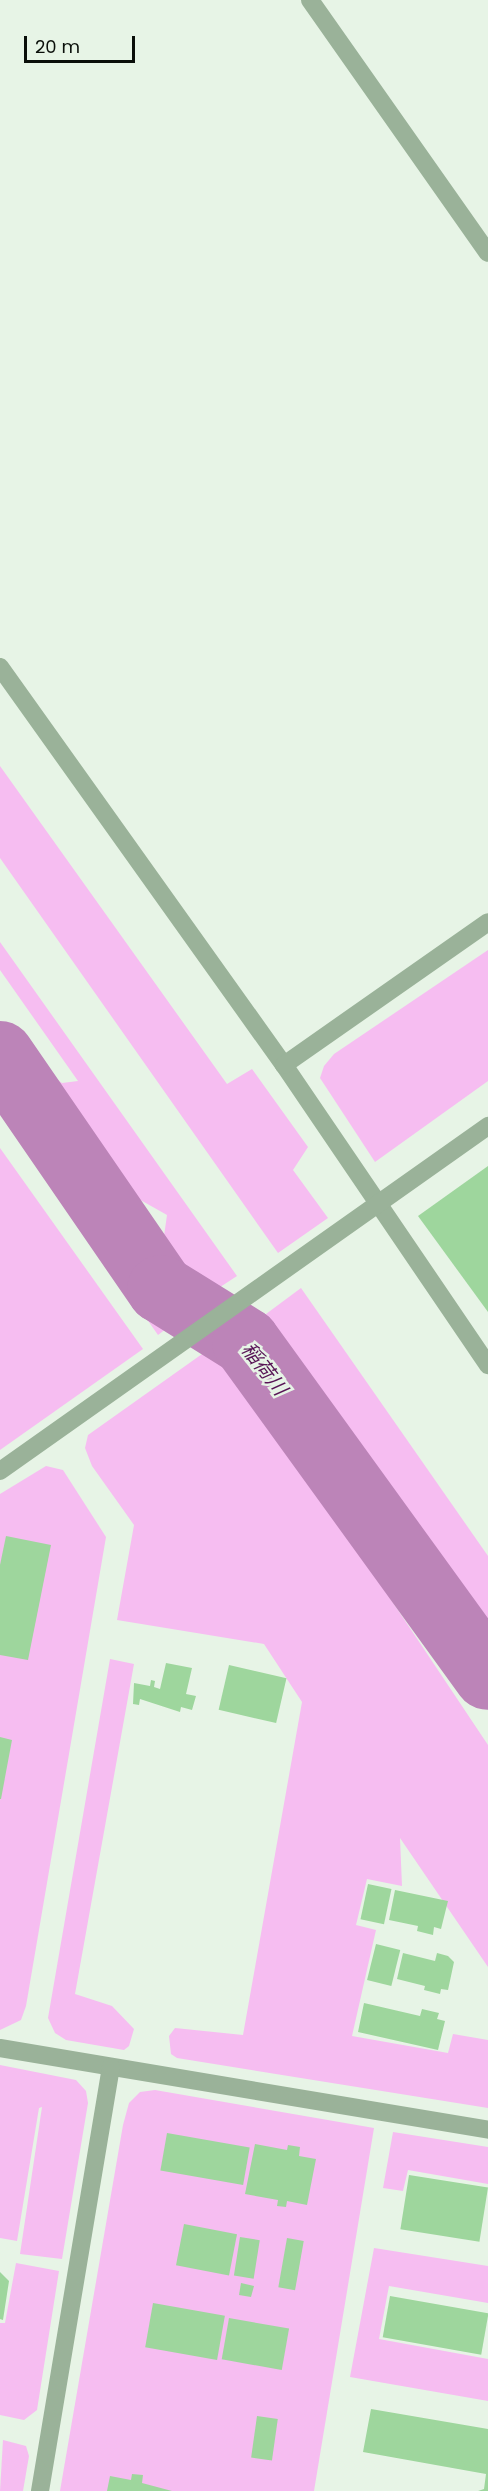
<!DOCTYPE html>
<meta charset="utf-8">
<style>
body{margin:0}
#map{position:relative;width:488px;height:2491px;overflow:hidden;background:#e7f4e6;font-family:Poppins,"Noto Sans JP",sans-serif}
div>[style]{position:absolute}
.green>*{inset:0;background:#f6bdf1}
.river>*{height:68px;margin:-34px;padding:0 34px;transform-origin:34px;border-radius:34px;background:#bc84b8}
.building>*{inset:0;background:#9ed69d;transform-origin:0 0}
.service>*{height:18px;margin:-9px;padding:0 9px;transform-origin:9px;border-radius:9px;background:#9ab299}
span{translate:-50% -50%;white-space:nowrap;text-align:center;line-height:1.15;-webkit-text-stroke:5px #e7f4e6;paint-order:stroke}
.water-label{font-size:20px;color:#571355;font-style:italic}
.scale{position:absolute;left:24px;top:36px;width:111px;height:27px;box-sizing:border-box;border:3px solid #0a0f0a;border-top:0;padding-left:8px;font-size:18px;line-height:21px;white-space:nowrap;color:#0a0f0a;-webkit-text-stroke:4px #e7f4e6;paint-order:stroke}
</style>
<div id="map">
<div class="green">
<div style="clip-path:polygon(0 766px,227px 1084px,252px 1069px,308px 1147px,293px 1170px,328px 1218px,278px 1253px,0 858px)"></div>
<div style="clip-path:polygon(0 942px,237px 1276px,211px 1293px,181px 1285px,161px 1257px,167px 1215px,121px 1189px,13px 1050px,62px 1083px,78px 1081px,0 970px)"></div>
<div style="clip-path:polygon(488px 950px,488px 1081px,375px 1162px,320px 1078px,324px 1066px,334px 1054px)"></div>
<div style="clip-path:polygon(0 1084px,153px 1301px,179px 1319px,158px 1335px,0 1109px)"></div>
<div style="clip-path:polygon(0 1148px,143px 1349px,0 1450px)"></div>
<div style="clip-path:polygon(301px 1288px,488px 1556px,488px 1652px,269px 1332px,266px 1314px)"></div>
<div style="clip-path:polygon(219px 1342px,488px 1745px,488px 1967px,400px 1838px,402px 1886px,367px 1879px,356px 1925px,376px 1930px,352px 2036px,448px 2053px,453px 2034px,488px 2040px,488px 2108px,177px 2058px,171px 2054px,169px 2036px,175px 2028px,243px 2035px,302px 1702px,264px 1644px,117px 1620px,134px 1525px,92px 1466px,85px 1448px,88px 1435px)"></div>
<div style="clip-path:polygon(46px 1466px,63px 1470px,106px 1537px,26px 2006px,21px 2020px,0 2030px,0 1494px)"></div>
<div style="clip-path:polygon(110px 1659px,134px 1664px,75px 1994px,112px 2006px,134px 2029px,129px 2046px,124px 2050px,66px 2040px,55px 2033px,48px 2018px)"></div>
<div style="clip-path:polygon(0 2065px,76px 2080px,86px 2091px,88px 2103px,62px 2259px,20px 2254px,42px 2107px,39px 2108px,17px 2241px,0 2238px)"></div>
<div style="clip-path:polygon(155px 2090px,374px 2128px,314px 2491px,60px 2491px,123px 2125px,129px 2103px,140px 2092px)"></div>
<div style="clip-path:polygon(393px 2132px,488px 2147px,488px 2184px,408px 2170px,403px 2191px,383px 2188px)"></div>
<div style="clip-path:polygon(374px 2248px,488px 2266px,488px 2303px,389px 2286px,379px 2339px,488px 2359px,488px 2401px,350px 2377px)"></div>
<div style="clip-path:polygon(16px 2263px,59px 2271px,37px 2410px,24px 2420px,0 2415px,0 2323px,5px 2323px)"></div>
<div style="clip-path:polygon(3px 2440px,26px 2446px,29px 2456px,23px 2491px,0 2491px)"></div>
</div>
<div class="river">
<div style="left:0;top:1055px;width:284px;rotate:55.5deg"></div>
<div style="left:161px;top:1289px;width:100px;rotate:31.9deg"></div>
<div style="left:246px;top:1342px;width:412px;rotate:54.1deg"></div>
</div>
<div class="building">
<div style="clip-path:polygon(488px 1166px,488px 1312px,418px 1216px)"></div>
<div style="clip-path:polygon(6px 1536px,51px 1545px,28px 1660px,0 1655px,0 1565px)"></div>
<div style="clip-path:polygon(166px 1663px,192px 1668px,186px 1694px,196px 1696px,192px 1710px,181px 1707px,180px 1712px,140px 1699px,139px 1705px,133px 1704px,134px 1683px,150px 1686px,151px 1680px,155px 1681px,154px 1687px,160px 1689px)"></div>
<div style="left:229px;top:1665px;width:59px;height:46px;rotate:13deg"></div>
<div style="clip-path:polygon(0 1737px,12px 1740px,1px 1799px,0 1799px)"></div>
<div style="left:368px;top:1884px;width:24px;height:36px;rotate:12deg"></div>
<div style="clip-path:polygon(395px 1890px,448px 1901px,441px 1929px,434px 1927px,433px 1935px,417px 1931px,418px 1926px,389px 1920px)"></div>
<div style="left:376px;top:1944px;width:25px;height:37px;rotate:14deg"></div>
<div style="clip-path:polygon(403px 1953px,435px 1961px,437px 1953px,448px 1956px,454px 1962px,448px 1990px,441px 1989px,440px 1994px,424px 1990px,425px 1986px,397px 1979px)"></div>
<div style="clip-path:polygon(364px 2003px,420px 2016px,422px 2009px,439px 2013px,437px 2019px,445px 2021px,438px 2050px,358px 2032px)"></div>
<div style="left:167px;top:2133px;width:84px;height:38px;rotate:10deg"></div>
<div style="clip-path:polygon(255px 2144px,287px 2150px,288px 2145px,300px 2147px,299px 2156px,316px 2159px,307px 2205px,287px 2201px,286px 2207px,277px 2206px,278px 2200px,245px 2194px)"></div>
<div style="left:409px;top:2175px;width:80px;height:55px;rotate:9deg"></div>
<div style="left:184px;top:2224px;width:54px;height:42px;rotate:11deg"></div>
<div style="left:240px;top:2237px;width:20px;height:39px;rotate:9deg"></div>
<div style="left:287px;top:2238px;width:17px;height:50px;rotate:10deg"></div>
<div style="clip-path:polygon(0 2272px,9px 2281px,3px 2320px,0 2319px)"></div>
<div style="clip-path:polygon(241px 2283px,254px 2286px,251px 2297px,239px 2295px)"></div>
<div style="left:390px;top:2296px;width:100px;height:42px;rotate:10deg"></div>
<div style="left:153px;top:2303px;width:73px;height:45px;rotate:10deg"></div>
<div style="left:229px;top:2318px;width:61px;height:42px;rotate:10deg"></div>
<div style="clip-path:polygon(371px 2409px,488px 2429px,488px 2491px,478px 2491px,484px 2489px,486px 2474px,363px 2452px)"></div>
<div style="left:257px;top:2416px;width:21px;height:42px;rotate:8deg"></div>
<div style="clip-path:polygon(132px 2474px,143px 2475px,142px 2483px,172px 2491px,107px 2491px,110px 2476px,131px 2480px)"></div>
</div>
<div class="service">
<div style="left:310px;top:0;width:309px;rotate:54.9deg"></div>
<div style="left:0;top:667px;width:489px;rotate:54.5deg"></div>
<div style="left:284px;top:1065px;width:363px;rotate:55.8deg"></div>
<div style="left:284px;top:1065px;width:249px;rotate:-35deg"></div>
<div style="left:0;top:1471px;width:598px;rotate:-35.26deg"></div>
<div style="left:0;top:2048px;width:495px;rotate:9.5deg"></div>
<div style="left:40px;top:2491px;width:430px;rotate:-80.5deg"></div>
</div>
<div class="water-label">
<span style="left:264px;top:1369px;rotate:52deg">稲荷川</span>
</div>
<div class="scale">20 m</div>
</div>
